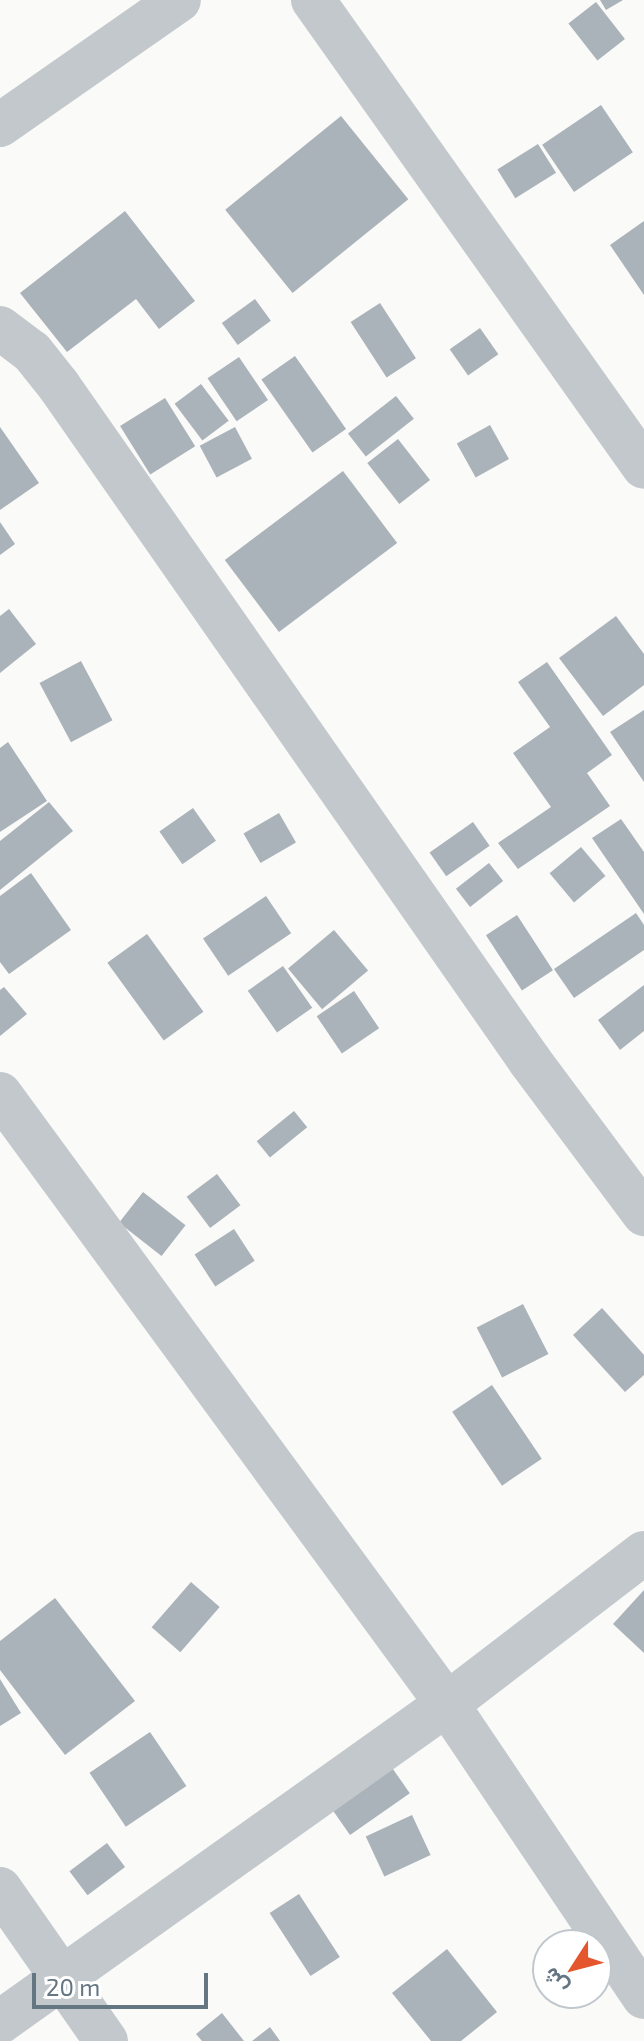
<!DOCTYPE html>
<meta charset="utf-8">
<style>
body{margin:0}
#map{position:relative;width:644px;height:2041px;overflow:hidden;background:#fafaf8;font-family:"Exo 2",Vazirmatn,sans-serif}
div>[style]{position:absolute}
.building>*{inset:0;background:#aab3b9;transform-origin:0 0}
.street>*{height:44px;margin:-22px;padding:0 22px;transform-origin:22px;border-radius:22px;background:#c3c8cc}
span{translate:-50% -50%;white-space:nowrap;text-align:center;line-height:1.15;-webkit-text-stroke:8px #fff;paint-order:stroke}
.north{position:absolute;left:532px;top:1929px;width:80px;height:80px;box-sizing:border-box;background:#fff;border:2px solid #c1c8cd;border-radius:50%;rotate:234deg;font-size:22px;font-weight:700;line-height:32px;text-align:center;color:#657683}
.north::after{content:'';display:block;margin:auto;width:28px;height:36px;background:#e4572e;clip-path:polygon(50% 0,100% 100%,50% 72%,0 100%)}
.scale{position:absolute;left:32px;top:1973px;width:176px;height:36px;box-sizing:border-box;border:4px solid #657683;border-top:0;padding-left:10px;font-size:24px;line-height:28px;white-space:nowrap;color:#657683;-webkit-text-stroke:6px #fff;paint-order:stroke}
</style>
<div id="map">
<div class="building">
<div style="clip-path:polygon(600px 0,623px 0,606px 10px)"></div>
<div style="left:596px;top:2px;width:47px;height:35px;rotate:52deg"></div>
<div style="left:601px;top:105px;width:57px;height:71px;rotate:56deg"></div>
<div style="left:341px;top:116px;width:107px;height:149px;rotate:51deg"></div>
<div style="left:538px;top:144px;width:34px;height:48px;rotate:58deg"></div>
<div style="clip-path:polygon(125px 211px,195px 301px,159px 329px,136px 299px,67px 352px,20px 293px)"></div>
<div style="clip-path:polygon(644px 221px,644px 295px,610px 245px)"></div>
<div style="left:255px;top:299px;width:27px;height:41px;rotate:54deg"></div>
<div style="left:380px;top:303px;width:66px;height:35px;rotate:57deg"></div>
<div style="left:480px;top:328px;width:32px;height:37px;rotate:55deg"></div>
<div style="left:295px;top:356px;width:89px;height:41px;rotate:55deg"></div>
<div style="left:239px;top:357px;width:52px;height:38px;rotate:56deg"></div>
<div style="left:201px;top:384px;width:46px;height:33px;rotate:53deg"></div>
<div style="left:396px;top:396px;width:29px;height:61px;rotate:52deg"></div>
<div style="left:165px;top:398px;width:57px;height:53px;rotate:58deg"></div>
<div style="left:490px;top:425px;width:39px;height:38px;rotate:61deg"></div>
<div style="clip-path:polygon(0 427px,39px 483px,0 510px)"></div>
<div style="left:235px;top:427px;width:36px;height:40px;rotate:62deg"></div>
<div style="left:398px;top:439px;width:52px;height:39px;rotate:52deg"></div>
<div style="left:343px;top:471px;width:90px;height:148px;rotate:53deg"></div>
<div style="clip-path:polygon(0 522px,15px 544px,0 555px)"></div>
<div style="clip-path:polygon(9px 609px,36px 644px,0 673px,0 616px)"></div>
<div style="clip-path:polygon(616px 616px,644px 654px,644px 685px,603px 716px,559px 658px)"></div>
<div style="left:81px;top:661px;width:67px;height:47px;rotate:62deg"></div>
<div style="clip-path:polygon(547px 662px,612px 755px,587px 773px,610px 806px,518px 869px,498px 843px,551px 807px,513px 753px,550px 727px,518px 682px)"></div>
<div style="clip-path:polygon(644px 710px,644px 782px,610px 732px)"></div>
<div style="clip-path:polygon(8px 742px,47px 801px,0 832px,0 748px)"></div>
<div style="clip-path:polygon(49px 802px,73px 831px,0 890px,0 841px)"></div>
<div style="left:193px;top:808px;width:40px;height:41px;rotate:55deg"></div>
<div style="left:279px;top:813px;width:34px;height:41px;rotate:60deg"></div>
<div style="clip-path:polygon(621px 819px,644px 852px,644px 914px,592px 838px)"></div>
<div style="left:473px;top:822px;width:29px;height:53px;rotate:55deg"></div>
<div style="left:581px;top:847px;width:38px;height:41px;rotate:50deg"></div>
<div style="left:489px;top:863px;width:23px;height:42px;rotate:52deg"></div>
<div style="clip-path:polygon(31px 873px,71px 930px,9px 974px,0 962px,0 896px)"></div>
<div style="left:266px;top:896px;width:45px;height:76px;rotate:56deg"></div>
<div style="clip-path:polygon(636px 913px,644px 925px,644px 950px,574px 998px,554px 969px)"></div>
<div style="left:517px;top:915px;width:66px;height:37px;rotate:57deg"></div>
<div style="left:334px;top:930px;width:53px;height:60px;rotate:50deg"></div>
<div style="left:147px;top:934px;width:96px;height:49px;rotate:54deg"></div>
<div style="left:283px;top:966px;width:51px;height:43px;rotate:55deg"></div>
<div style="clip-path:polygon(644px 985px,644px 1031px,620px 1050px,598px 1020px)"></div>
<div style="clip-path:polygon(4px 987px,27px 1014px,0 1036px,0 990px)"></div>
<div style="left:354px;top:991px;width:45px;height:45px;rotate:56deg"></div>
<div style="left:294px;top:1111px;width:21px;height:48px;rotate:51deg"></div>
<div style="left:217px;top:1174px;width:39px;height:38px;rotate:53deg"></div>
<div style="left:143px;top:1192px;width:54px;height:39px;rotate:38deg"></div>
<div style="left:234px;top:1229px;width:38px;height:47px;rotate:57deg"></div>
<div style="left:523px;top:1304px;width:56px;height:52px;rotate:63deg"></div>
<div style="clip-path:polygon(602px 1308px,644px 1355px,644px 1375px,625px 1392px,573px 1335px)"></div>
<div style="left:492px;top:1385px;width:89px;height:48px;rotate:56deg"></div>
<div style="left:191px;top:1582px;width:38px;height:60px;rotate:41deg"></div>
<div style="clip-path:polygon(644px 1590px,644px 1653px,613px 1624px)"></div>
<div style="clip-path:polygon(55px 1598px,135px 1701px,65px 1755px,0 1670px,0 1641px)"></div>
<div style="clip-path:polygon(0 1679px,21px 1713px,0 1726px)"></div>
<div style="left:150px;top:1732px;width:65px;height:73px;rotate:56deg"></div>
<div style="left:388px;top:1762px;width:38px;height:73px;rotate:55deg"></div>
<div style="left:412px;top:1815px;width:44px;height:51px;rotate:65deg"></div>
<div style="left:107px;top:1843px;width:30px;height:47px;rotate:53deg"></div>
<div style="left:299px;top:1894px;width:75px;height:35px;rotate:57deg"></div>
<div style="clip-path:polygon(447px 1949px,497px 2012px,461px 2041px,431px 2041px,392px 1993px)"></div>
<div style="clip-path:polygon(222px 2013px,244px 2041px,202px 2041px,196px 2034px)"></div>
<div style="clip-path:polygon(270px 2027px,280px 2041px,252px 2041px)"></div>
</div>
<div class="street">
<div style="left:313px;top:0;width:572px;rotate:54.67deg"></div>
<div style="left:0;top:125px;width:218px;rotate:-34.9deg"></div>
<div style="left:0;top:328px;width:40px;rotate:37deg"></div>
<div style="left:32px;top:352px;width:43px;rotate:51.5deg"></div>
<div style="left:59px;top:386px;width:823px;rotate:55.09deg"></div>
<div style="left:530px;top:1061px;width:191px;rotate:53.3deg"></div>
<div style="left:0;top:1094px;width:756px;rotate:53.77deg"></div>
<div style="left:447px;top:1704px;width:353px;rotate:56.1deg"></div>
<div style="left:0;top:1889px;width:185px;rotate:55.1deg"></div>
<div style="left:0;top:2022px;width:549px;rotate:-35.43deg"></div>
<div style="left:447px;top:1704px;width:248px;rotate:-37.5deg"></div>
</div>
<div class="north">ش</div>
<div class="scale">20 m</div>
</div>
